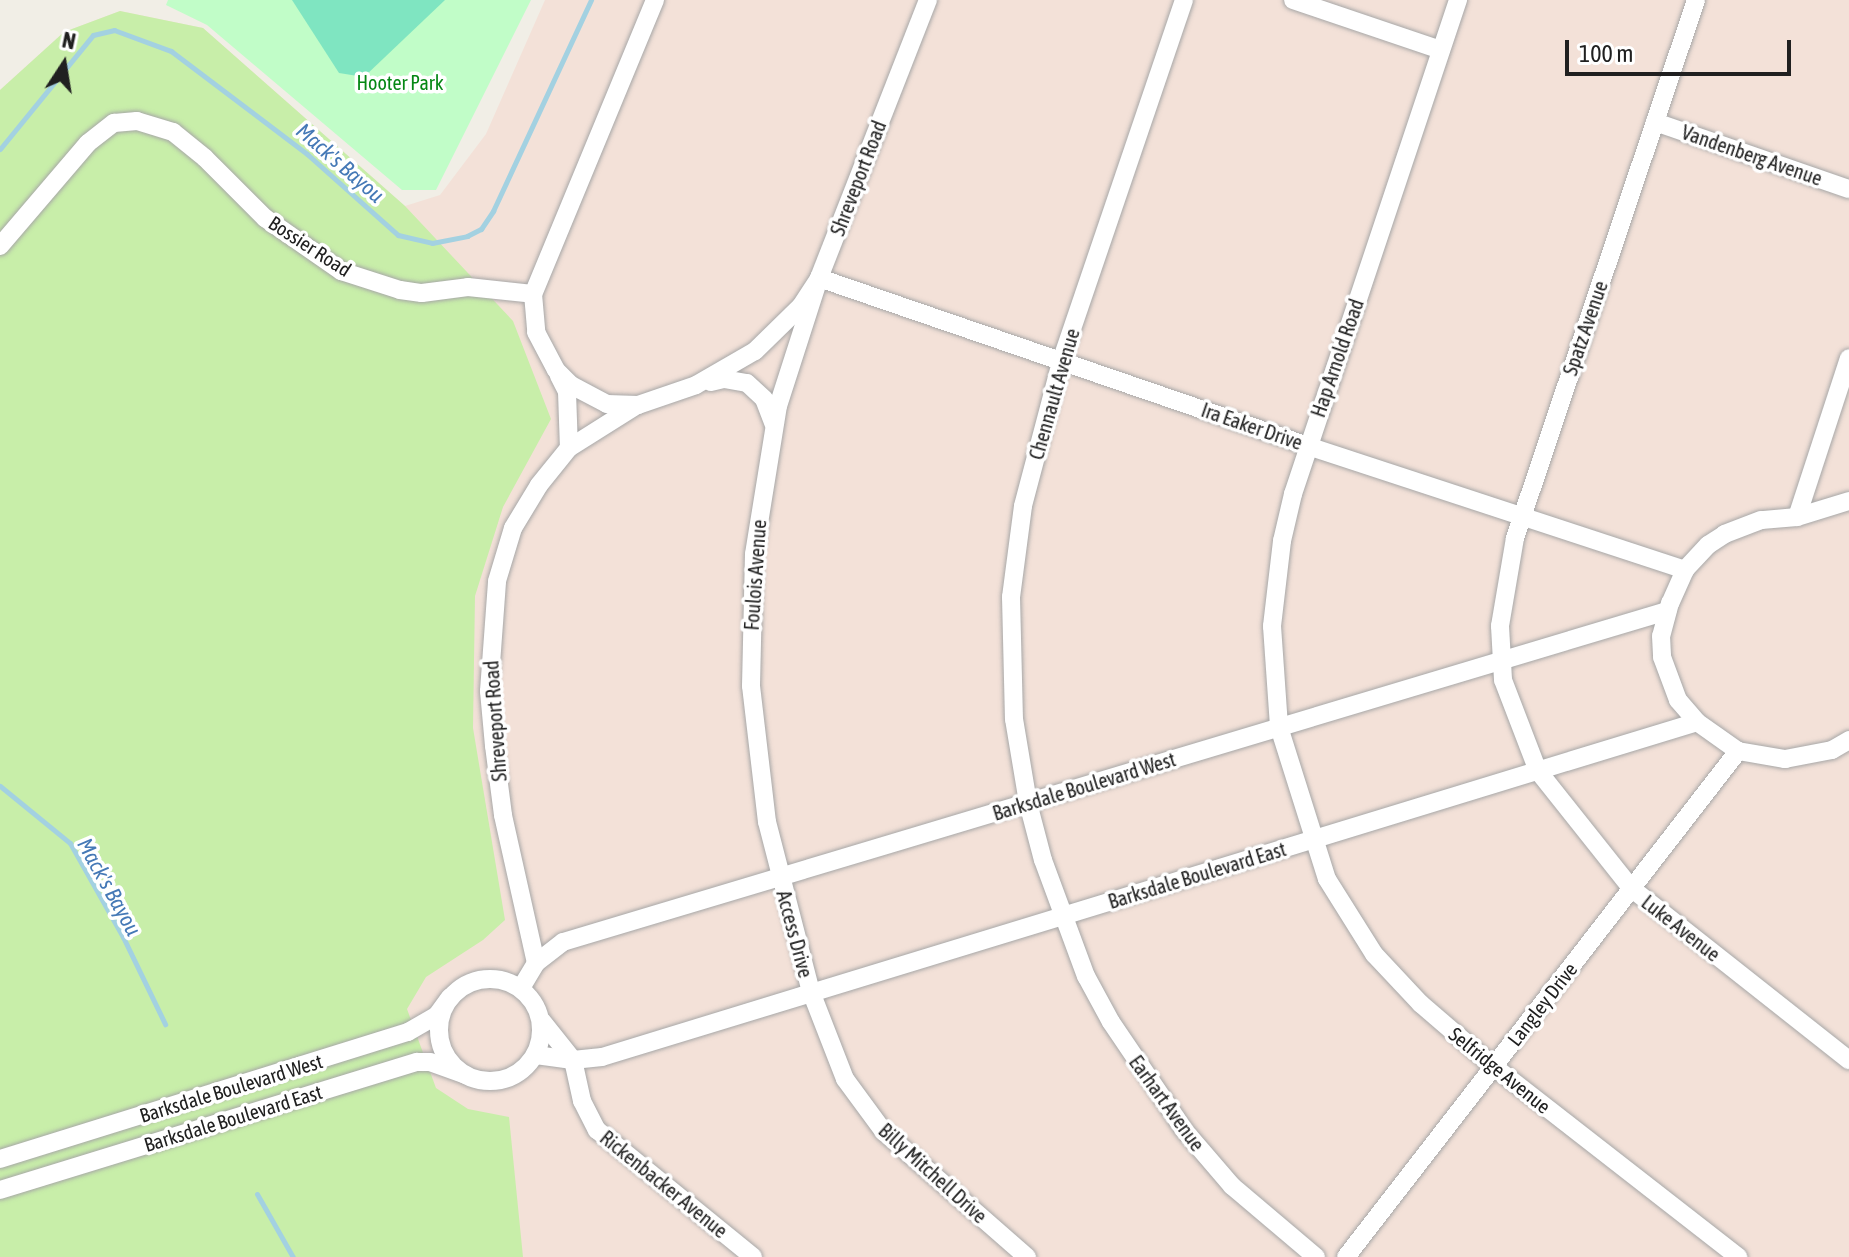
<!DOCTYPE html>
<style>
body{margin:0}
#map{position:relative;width:1849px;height:1257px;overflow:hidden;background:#f1eee6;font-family:"Asap Condensed",sans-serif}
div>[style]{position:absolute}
.military>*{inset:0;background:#f3e1d8}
.grass>*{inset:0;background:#c8eea9}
.park>*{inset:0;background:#c1fdc8}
.pitch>*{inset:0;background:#7fe5c1}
.stream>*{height:5px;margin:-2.5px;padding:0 2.5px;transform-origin:2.5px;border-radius:2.5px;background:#a3d1e1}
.roads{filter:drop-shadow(0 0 2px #a7a7a7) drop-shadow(0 0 2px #a7a7a7)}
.minor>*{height:18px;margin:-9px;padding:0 9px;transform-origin:9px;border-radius:9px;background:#fff}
.minor>.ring{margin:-9px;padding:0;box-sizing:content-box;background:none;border:18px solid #fff;border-radius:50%}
span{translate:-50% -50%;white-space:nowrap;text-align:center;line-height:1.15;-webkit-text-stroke:7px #fff;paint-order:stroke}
.park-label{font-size:20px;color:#058714}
.street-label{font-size:20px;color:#202020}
.water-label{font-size:22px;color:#4579b6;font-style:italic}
.north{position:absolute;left:24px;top:24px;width:80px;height:80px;-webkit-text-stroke:6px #fff;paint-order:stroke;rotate:12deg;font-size:22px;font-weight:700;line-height:32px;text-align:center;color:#202020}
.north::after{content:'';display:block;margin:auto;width:28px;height:36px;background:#202020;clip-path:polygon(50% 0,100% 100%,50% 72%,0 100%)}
.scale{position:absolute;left:1565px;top:40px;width:226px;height:36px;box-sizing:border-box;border:4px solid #202020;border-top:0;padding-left:10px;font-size:24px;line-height:28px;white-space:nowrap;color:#202020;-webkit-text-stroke:6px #fff;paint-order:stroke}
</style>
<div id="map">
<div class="military">
<div style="clip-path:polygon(545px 0,1849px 0,1849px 1257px,0 1257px,0 90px,64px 32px,120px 11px,203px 28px,405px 206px,440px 195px,486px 134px)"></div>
</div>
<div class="grass">
<div style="clip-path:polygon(120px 11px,203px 28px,405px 206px,513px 321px,551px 419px,503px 507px,475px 596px,473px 728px,505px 920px,483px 940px,426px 977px,407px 1009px,436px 1088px,468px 1109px,509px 1117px,523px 1257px,0 1257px,0 90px,64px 32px)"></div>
</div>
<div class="park">
<div style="clip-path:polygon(168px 0,531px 0,436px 190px,402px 190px,207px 25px,166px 5px)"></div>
</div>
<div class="pitch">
<div style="clip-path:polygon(292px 0,445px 0,364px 77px,339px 73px)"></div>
</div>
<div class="stream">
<div style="left:0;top:149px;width:147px;rotate:-50.8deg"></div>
<div style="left:93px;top:35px;width:22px;rotate:-13deg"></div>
<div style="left:114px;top:30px;width:61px;rotate:20.2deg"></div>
<div style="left:171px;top:51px;width:171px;rotate:37.1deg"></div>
<div style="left:307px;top:154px;width:122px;rotate:41.7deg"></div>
<div style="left:398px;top:235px;width:35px;rotate:13deg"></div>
<div style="left:432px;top:243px;width:36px;rotate:-11deg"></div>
<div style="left:467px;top:236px;width:16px;rotate:-27deg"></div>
<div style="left:481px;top:229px;width:22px;rotate:-56deg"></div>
<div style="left:493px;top:211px;width:233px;rotate:-65.1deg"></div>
<div style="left:0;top:786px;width:90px;rotate:39.2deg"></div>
<div style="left:70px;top:843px;width:108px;rotate:60.6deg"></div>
<div style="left:123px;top:937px;width:97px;rotate:64.2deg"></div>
<div style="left:257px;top:1194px;width:73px;rotate:60.3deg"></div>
</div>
<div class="roads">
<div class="minor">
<div style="left:655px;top:0;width:318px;rotate:112.5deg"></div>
<div style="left:533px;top:294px;width:38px;rotate:85deg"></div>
<div style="left:536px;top:332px;width:43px;rotate:62.2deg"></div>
<div style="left:556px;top:370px;width:21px;rotate:45deg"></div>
<div style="left:571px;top:385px;width:41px;rotate:27.8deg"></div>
<div style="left:607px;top:404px;width:31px;rotate:2deg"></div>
<div style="left:638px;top:405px;width:61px;rotate:-19deg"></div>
<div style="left:696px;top:385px;width:68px;rotate:-30deg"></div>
<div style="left:755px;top:351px;width:64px;rotate:-44.4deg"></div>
<div style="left:801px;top:306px;width:33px;rotate:-57deg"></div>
<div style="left:819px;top:278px;width:299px;rotate:-68.6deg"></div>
<div style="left:1184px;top:0;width:382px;rotate:108.8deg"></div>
<div style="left:1061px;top:362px;width:149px;rotate:104.8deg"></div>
<div style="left:1023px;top:506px;width:92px;rotate:97.5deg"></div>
<div style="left:1011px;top:597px;width:122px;rotate:88.6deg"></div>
<div style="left:1014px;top:719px;width:85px;rotate:80.5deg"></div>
<div style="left:1028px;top:803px;width:59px;rotate:75.3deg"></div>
<div style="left:1043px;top:860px;width:124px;rotate:69.7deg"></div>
<div style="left:1086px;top:976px;width:52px;rotate:61.5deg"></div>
<div style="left:1111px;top:1022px;width:130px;rotate:55.9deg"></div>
<div style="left:1184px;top:1130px;width:74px;rotate:49.4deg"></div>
<div style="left:1232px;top:1186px;width:110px;rotate:40.2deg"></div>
<div style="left:1293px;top:0;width:156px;rotate:18.7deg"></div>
<div style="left:1458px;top:0;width:521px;rotate:108.47deg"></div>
<div style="left:1293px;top:494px;width:48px;rotate:103.2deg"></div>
<div style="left:1282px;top:541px;width:86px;rotate:96.7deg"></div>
<div style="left:1272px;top:626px;width:101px;rotate:86deg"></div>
<div style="left:1279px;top:727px;width:159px;rotate:72.5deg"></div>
<div style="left:1327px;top:879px;width:89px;rotate:57.9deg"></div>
<div style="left:1374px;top:954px;width:69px;rotate:46.8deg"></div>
<div style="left:1421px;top:1004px;width:95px;rotate:40.7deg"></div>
<div style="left:1493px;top:1066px;width:311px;rotate:37.9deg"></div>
<div style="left:1696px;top:0;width:568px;rotate:108.59deg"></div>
<div style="left:1515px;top:538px;width:89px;rotate:99.7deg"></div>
<div style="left:1500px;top:626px;width:54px;rotate:86.8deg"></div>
<div style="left:1503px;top:680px;width:97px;rotate:69deg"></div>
<div style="left:1538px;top:771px;width:149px;rotate:51.5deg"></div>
<div style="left:1631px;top:888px;width:278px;rotate:38.3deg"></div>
<div style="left:1655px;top:122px;width:205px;rotate:19.1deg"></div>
<div style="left:0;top:246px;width:135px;rotate:-49.5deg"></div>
<div style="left:88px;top:143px;width:33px;rotate:-38deg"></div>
<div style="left:114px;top:123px;width:23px;rotate:-5deg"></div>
<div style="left:137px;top:121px;width:38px;rotate:17deg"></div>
<div style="left:173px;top:132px;width:41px;rotate:39.1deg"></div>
<div style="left:205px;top:158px;width:85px;rotate:45deg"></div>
<div style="left:265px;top:218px;width:93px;rotate:34.9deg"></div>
<div style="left:341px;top:271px;width:62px;rotate:17.9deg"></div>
<div style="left:400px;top:290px;width:22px;rotate:8deg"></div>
<div style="left:422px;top:293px;width:46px;rotate:-7.4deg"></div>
<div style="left:468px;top:287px;width:65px;rotate:6.1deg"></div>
<div style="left:559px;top:376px;width:18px;rotate:63deg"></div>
<div style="left:567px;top:392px;width:56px;rotate:88deg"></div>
<div style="left:711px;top:382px;width:13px;rotate:-13deg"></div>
<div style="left:724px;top:379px;width:23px;rotate:10deg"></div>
<div style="left:747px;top:383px;width:23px;rotate:43deg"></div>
<div style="left:764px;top:399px;width:26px;rotate:69deg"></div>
<div style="left:1849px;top:501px;width:54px;rotate:162.9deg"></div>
<div style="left:1797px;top:517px;width:36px;rotate:175deg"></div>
<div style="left:1761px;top:520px;width:39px;rotate:159deg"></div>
<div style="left:1725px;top:534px;width:20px;rotate:147deg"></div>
<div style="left:1708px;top:545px;width:34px;rotate:133deg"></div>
<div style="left:1685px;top:570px;width:36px;rotate:114deg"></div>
<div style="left:1670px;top:603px;width:34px;rotate:105deg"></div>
<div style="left:1661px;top:636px;width:21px;rotate:87deg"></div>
<div style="left:1662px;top:657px;width:46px;rotate:69.6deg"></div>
<div style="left:1678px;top:700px;width:29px;rotate:49deg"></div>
<div style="left:1697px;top:722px;width:50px;rotate:35.3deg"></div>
<div style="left:1738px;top:751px;width:48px;rotate:9.7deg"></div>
<div style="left:1785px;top:759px;width:48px;rotate:-10.8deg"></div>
<div style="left:1832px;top:750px;width:20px;rotate:-30deg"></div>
<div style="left:1797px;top:517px;width:167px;rotate:-71.9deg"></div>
<div style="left:536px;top:963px;width:152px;rotate:-102.6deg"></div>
<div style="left:503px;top:815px;width:70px;rotate:-97.4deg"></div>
<div style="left:494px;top:746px;width:55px;rotate:-95.2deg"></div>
<div style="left:489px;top:691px;width:110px;rotate:-85.8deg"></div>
<div style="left:497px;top:581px;width:55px;rotate:-73.2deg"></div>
<div style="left:513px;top:528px;width:50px;rotate:-58.8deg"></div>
<div style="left:539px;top:485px;width:48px;rotate:-51deg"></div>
<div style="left:569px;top:448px;width:77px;rotate:-32.2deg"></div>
<div class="ring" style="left:439px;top:979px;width:84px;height:84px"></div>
<div style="left:521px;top:988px;width:29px;rotate:-59deg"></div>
<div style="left:536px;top:963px;width:34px;rotate:-38deg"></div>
<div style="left:563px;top:942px;width:1153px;rotate:-16.69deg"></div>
<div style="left:542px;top:1021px;width:50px;rotate:51.5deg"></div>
<div style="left:573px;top:1060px;width:42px;rotate:77.6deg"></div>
<div style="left:582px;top:1101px;width:33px;rotate:63deg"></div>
<div style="left:597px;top:1130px;width:201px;rotate:39.1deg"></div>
<div style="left:536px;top:1055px;width:37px;rotate:8deg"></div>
<div style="left:573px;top:1060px;width:29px;rotate:-6deg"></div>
<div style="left:602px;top:1057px;width:1145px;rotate:-17.01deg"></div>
<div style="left:0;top:1159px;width:427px;rotate:-17.3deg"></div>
<div style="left:408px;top:1032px;width:34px;rotate:-30deg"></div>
<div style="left:437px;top:1015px;width:22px;rotate:-54deg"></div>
<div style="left:0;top:1190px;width:436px;rotate:-17.1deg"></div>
<div style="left:417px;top:1062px;width:13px"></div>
<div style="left:430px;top:1062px;width:37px;rotate:20deg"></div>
<div style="left:1027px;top:1257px;width:190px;rotate:-138.8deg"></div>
<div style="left:884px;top:1132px;width:66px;rotate:-126.3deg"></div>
<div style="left:845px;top:1079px;width:93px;rotate:-111.3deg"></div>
<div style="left:811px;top:992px;width:176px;rotate:-104.5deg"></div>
<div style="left:767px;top:822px;width:137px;rotate:-96.7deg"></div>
<div style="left:751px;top:686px;width:132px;rotate:-88.7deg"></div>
<div style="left:754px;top:554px;width:150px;rotate:-80.8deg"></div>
<div style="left:778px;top:406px;width:134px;rotate:-72.2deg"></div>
<div style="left:819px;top:278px;width:517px;rotate:18.96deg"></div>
<div style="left:1308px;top:446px;width:397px;rotate:18.2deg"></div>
<div style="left:1346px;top:1257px;width:640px;rotate:-52.23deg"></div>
</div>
</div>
<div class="park-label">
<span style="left:400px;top:82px">Hooter Park</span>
</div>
<div class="street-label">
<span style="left:1752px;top:155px;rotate:19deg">Vandenberg Avenue</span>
<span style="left:858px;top:178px;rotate:-69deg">Shreveport Road</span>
<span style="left:310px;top:246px;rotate:33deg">Bossier Road</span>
<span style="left:1585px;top:328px;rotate:-71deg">Spatz Avenue</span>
<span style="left:1337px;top:358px;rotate:-71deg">Hap Arnold Road</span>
<span style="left:1054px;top:394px;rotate:-74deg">Chennault Avenue</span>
<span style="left:1252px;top:426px;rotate:19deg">Ira Eaker Drive</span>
<span style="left:755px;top:575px;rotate:-86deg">Foulois Avenue</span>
<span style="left:495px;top:721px;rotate:-94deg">Shreveport Road</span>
<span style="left:1084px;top:786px;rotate:-17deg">Barksdale Boulevard West</span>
<span style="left:1197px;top:875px;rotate:-17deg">Barksdale Boulevard East</span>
<span style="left:1681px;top:928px;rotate:38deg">Luke Avenue</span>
<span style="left:795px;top:934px;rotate:75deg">Access Drive</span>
<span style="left:1542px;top:1004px;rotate:-52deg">Langley Drive</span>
<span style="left:1500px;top:1070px;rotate:39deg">Selfridge Avenue</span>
<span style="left:231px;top:1088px;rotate:-17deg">Barksdale Boulevard West</span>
<span style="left:1167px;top:1103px;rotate:54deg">Earhart Avenue</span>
<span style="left:233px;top:1118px;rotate:-17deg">Barksdale Boulevard East</span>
<span style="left:933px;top:1173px;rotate:42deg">Billy Mitchell Drive</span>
<span style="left:664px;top:1184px;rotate:39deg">Rickenbacker Avenue</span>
</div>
<div class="water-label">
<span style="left:340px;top:163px;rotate:41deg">Mack's Bayou</span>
<span style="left:109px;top:887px;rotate:61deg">Mack's Bayou</span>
</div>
<div class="north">N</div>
<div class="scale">100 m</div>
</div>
